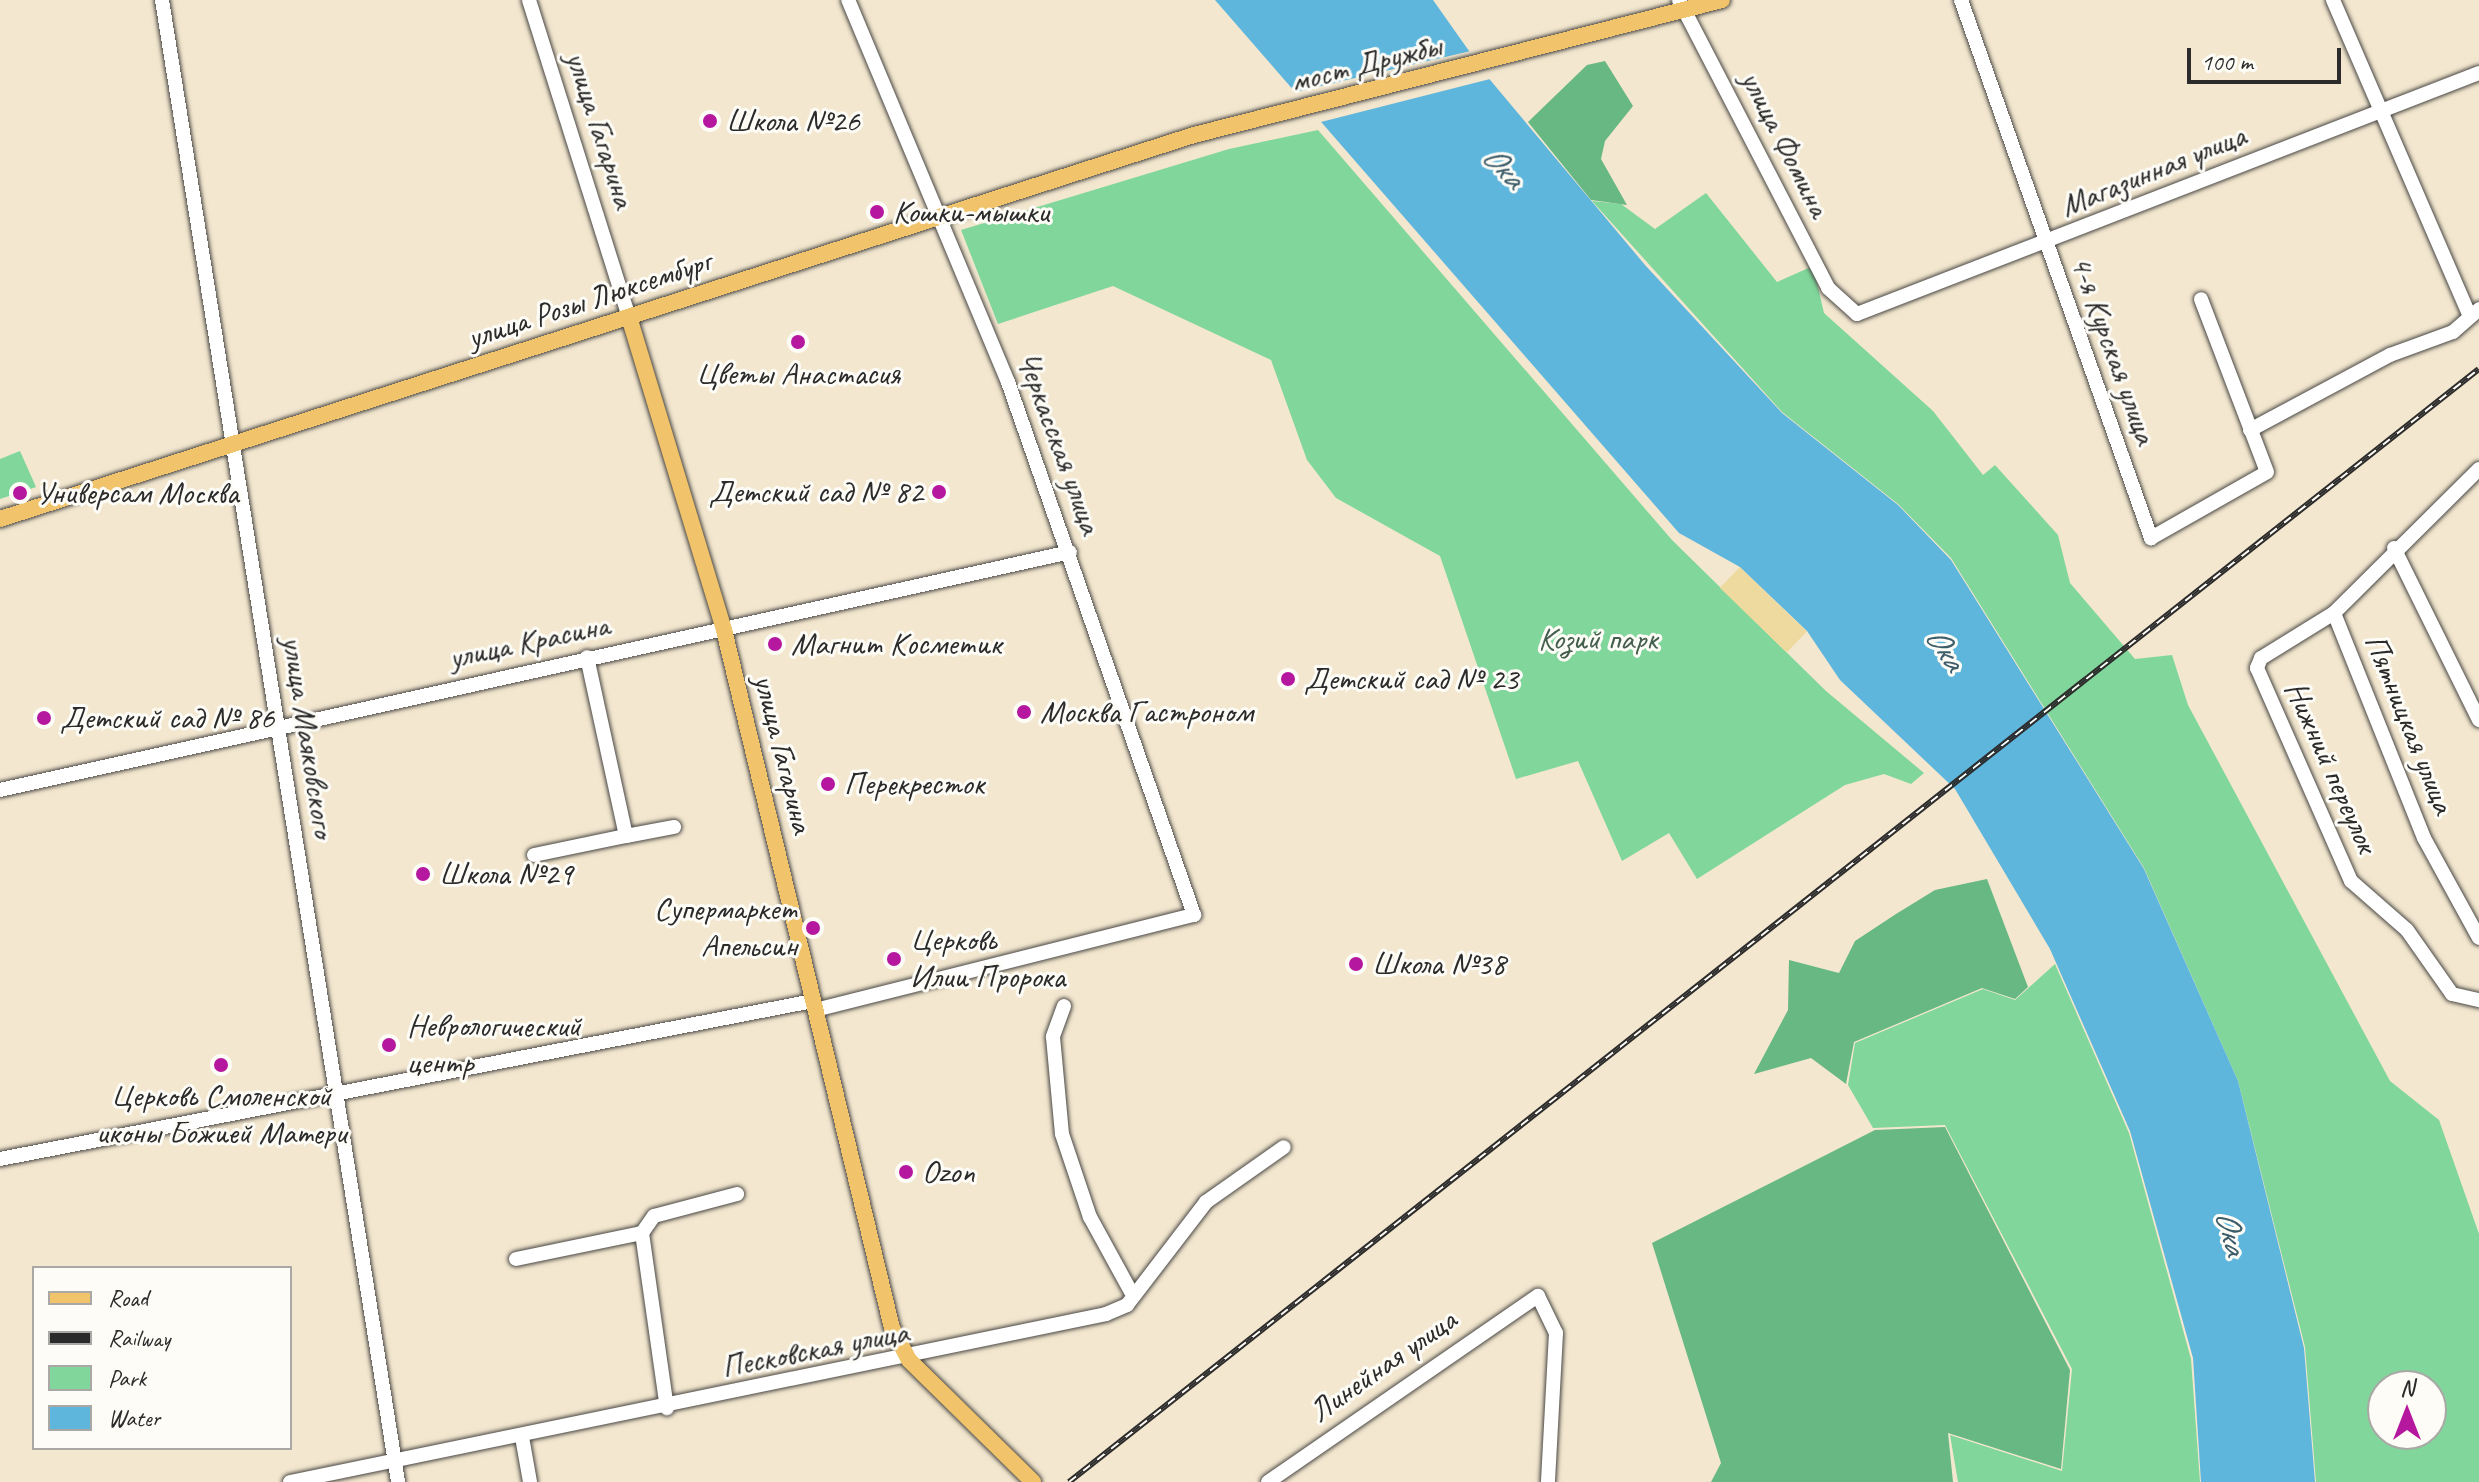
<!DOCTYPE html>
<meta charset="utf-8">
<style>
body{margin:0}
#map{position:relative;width:2479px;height:1482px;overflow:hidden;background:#f3e7cf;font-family:Caveat,sans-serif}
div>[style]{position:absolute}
.green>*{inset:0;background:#81d79b}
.forest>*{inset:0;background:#68b883}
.sand>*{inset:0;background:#eeda9e;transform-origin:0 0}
.water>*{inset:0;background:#5fb6dc}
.pier>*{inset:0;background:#f3e7cf}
.roads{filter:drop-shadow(0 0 2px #494744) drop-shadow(0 0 2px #494744)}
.minor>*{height:14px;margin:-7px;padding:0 7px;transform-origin:7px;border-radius:7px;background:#fff}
.major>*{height:16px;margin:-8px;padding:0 8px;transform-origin:8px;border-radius:8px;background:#f1c36a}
.rail>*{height:6px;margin-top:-3px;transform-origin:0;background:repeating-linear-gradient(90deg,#fdfcf7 0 9px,#2b2b2b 0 18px);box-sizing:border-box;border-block:2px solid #2b2b2b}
.dots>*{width:22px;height:22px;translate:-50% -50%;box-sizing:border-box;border:4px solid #fdfcf7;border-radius:50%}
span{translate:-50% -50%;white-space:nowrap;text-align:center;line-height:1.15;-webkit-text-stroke:6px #fdfcf7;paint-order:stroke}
.street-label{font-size:32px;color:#2b2b2b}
.poi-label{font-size:32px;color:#2b2b2b}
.left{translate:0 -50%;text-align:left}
.right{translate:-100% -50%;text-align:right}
.park-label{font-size:32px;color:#455f4d}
.water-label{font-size:34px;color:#3d5c69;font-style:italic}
.legend{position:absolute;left:32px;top:1266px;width:260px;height:184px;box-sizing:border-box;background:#fdfcf7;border:2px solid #a9a8a5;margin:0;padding:10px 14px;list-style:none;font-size:24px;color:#2b2b2b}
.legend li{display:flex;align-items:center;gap:16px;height:40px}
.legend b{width:40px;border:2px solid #a9a8a5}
.north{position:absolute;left:2367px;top:1370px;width:80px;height:80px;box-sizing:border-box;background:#fdfcf7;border:2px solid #a9a8a5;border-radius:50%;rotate:0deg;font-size:22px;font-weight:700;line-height:32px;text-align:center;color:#2b2b2b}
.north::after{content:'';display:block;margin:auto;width:28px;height:36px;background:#b5179e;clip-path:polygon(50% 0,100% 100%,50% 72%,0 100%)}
.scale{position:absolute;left:2187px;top:48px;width:154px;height:36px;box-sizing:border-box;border:4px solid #2b2b2b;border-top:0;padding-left:10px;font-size:24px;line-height:28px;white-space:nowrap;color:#2b2b2b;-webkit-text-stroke:6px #fdfcf7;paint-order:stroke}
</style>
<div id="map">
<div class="green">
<div style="clip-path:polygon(1318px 130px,1672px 540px,1826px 691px,1924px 773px,1911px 784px,1884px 774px,1845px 785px,1697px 879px,1669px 833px,1622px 861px,1578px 761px,1516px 779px,1440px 556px,1336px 498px,1307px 460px,1271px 360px,1113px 286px,998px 324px,961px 230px,1229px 149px)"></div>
<div style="clip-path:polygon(evenodd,1706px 193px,1777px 282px,1813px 266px,1824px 313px,1933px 411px,1983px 475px,1995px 465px,2058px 535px,2070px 583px,2135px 659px,2172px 655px,2188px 705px,2390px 1081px,2439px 1120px,2479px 1234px,2479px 1482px,2316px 1482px,2305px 1347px,2238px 1081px,2144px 868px,1951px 558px,1898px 504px,1782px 412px,1592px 201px,1621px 204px,1655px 229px,1706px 193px,2383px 1386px,2431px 1386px,2431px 1434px,2383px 1434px,2383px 1386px)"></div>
<div style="clip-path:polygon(20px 451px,36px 487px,0 499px,0 459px)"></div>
<div style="clip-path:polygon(2055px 964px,2129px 1133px,2191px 1359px,2200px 1482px,1958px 1482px,1950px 1435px,2062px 1471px,2072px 1369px,1945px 1125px,1873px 1128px,1848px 1085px,1855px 1043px,1983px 989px,2015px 1000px)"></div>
</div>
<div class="forest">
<div style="clip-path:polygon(1605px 61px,1633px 106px,1605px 141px,1601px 159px,1627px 205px,1591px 200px,1528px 122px,1587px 65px)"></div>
<div style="clip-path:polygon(1987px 879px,2028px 987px,2015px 999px,1982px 988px,1854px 1042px,1846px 1084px,1811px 1058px,1754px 1074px,1788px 1010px,1789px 960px,1839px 973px,1855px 941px,1896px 914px,1935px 890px)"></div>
<div style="clip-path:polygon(1945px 1127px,2070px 1370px,2061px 1469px,1948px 1433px,1953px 1482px,1711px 1482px,1721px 1463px,1652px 1243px,1875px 1130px)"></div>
</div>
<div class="sand">
<div style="left:1740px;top:567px;width:93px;height:29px;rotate:44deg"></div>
</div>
<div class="water">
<div style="clip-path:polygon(1215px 0,1433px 0,1486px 75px,1645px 265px,1782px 413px,1898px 505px,1951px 560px,2144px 869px,2238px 1081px,2304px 1348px,2315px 1482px,2201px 1482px,2193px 1358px,2130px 1131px,2050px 949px,1955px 789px,1840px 680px,1807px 631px,1740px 567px,1679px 533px)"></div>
</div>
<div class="pier">
<div style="clip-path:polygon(1475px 50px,1494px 78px,1317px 123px,1291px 93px)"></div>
</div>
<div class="roads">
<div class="minor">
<div style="left:162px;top:0;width:1501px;rotate:80.95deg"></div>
<div style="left:529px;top:0;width:332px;rotate:72.5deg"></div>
<div style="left:1679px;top:0;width:324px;rotate:62.6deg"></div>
<div style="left:1828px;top:288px;width:39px;rotate:42deg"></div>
<div style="left:1857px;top:314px;width:667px;rotate:-21.18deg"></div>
<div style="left:1961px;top:0;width:571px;rotate:70.55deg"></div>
<div style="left:2151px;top:538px;width:133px;rotate:-29.6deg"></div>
<div style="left:2267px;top:472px;width:185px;rotate:-110.9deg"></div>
<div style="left:2333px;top:0;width:343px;rotate:66.6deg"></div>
<div style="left:2250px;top:430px;width:159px;rotate:-28.2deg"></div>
<div style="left:2390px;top:355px;width:67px;rotate:-20.1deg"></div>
<div style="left:2453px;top:332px;width:35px;rotate:-41deg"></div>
<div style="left:2479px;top:469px;width:204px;rotate:135.2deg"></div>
<div style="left:2334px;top:613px;width:86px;rotate:148.3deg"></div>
<div style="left:2261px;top:658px;width:11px;rotate:112deg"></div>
<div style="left:2257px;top:668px;width:233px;rotate:66.2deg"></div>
<div style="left:2351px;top:881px;width:74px;rotate:41.2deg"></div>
<div style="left:2407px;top:930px;width:78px;rotate:54.9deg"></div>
<div style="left:2452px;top:994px;width:28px;rotate:13deg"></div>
<div style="left:2394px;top:548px;width:192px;rotate:63.7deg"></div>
<div style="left:2334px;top:613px;width:242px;rotate:68.2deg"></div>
<div style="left:2424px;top:838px;width:114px;rotate:61.2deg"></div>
<div style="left:0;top:790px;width:1096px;rotate:-12.54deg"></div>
<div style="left:626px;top:836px;width:49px;rotate:-10.6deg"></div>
<div style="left:534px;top:855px;width:94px;rotate:-11.7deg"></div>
<div style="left:626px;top:836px;width:183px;rotate:-102.3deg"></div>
<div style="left:1064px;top:1006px;width:33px;rotate:110deg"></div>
<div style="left:1053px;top:1037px;width:97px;rotate:84.7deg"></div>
<div style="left:1062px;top:1134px;width:88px;rotate:71.4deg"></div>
<div style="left:1090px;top:1217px;width:85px;rotate:61.3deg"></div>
<div style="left:815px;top:1010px;width:391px;rotate:-14.1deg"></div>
<div style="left:1194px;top:915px;width:565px;rotate:-109.24deg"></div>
<div style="left:1008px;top:382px;width:414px;rotate:-112.7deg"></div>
<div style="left:0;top:1159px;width:828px;rotate:-11deg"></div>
<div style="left:642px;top:1233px;width:177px;rotate:81.9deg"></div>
<div style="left:516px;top:1259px;width:129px;rotate:-11.7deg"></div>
<div style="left:642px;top:1233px;width:21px;rotate:-55deg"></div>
<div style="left:654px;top:1216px;width:86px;rotate:-14.8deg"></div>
<div style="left:522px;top:1437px;width:46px;rotate:79.9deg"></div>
<div style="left:290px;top:1482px;width:833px;rotate:-11.63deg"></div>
<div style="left:1106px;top:1314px;width:23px;rotate:-23deg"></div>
<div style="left:1127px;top:1305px;width:130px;rotate:-52.5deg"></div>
<div style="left:1206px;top:1202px;width:95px;rotate:-35.2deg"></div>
<div style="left:1268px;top:1482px;width:328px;rotate:-34.6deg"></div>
<div style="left:1538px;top:1296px;width:41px;rotate:64.1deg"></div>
<div style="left:1556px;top:1333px;width:149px;rotate:93.1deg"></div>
</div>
<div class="major">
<div style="left:629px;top:317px;width:327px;rotate:73.1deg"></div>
<div style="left:724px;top:630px;width:718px;rotate:76.47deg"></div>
<div style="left:892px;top:1328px;width:36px;rotate:62deg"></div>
<div style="left:909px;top:1360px;width:174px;rotate:44.5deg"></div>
<div style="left:0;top:519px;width:1254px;rotate:-17.83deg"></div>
<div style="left:1194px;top:135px;width:545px;rotate:-14.34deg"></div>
</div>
</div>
<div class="rail">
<div style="left:1069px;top:1482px;width:1796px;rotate:-38.29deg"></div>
</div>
<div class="dots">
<div style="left:710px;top:121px;background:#b5179e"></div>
<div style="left:877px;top:212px;background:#b5179e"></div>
<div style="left:798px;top:342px;background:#b5179e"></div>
<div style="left:939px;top:492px;background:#b5179e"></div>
<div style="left:20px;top:493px;background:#b5179e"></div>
<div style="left:775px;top:644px;background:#b5179e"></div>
<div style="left:1288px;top:679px;background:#b5179e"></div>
<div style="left:1024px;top:712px;background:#b5179e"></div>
<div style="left:44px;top:718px;background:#b5179e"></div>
<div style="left:828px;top:784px;background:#b5179e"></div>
<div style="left:423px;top:874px;background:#b5179e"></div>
<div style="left:813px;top:928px;background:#b5179e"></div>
<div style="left:894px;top:959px;background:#b5179e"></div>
<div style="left:1356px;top:964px;background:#b5179e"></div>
<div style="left:389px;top:1045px;background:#b5179e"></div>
<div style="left:221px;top:1065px;background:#b5179e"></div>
<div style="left:906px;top:1172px;background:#b5179e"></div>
</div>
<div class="street-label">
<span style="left:1366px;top:64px;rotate:-14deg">мост Дружбы</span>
<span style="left:600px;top:130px;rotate:72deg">улица Гагарина</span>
<span style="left:1785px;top:144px;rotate:63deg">улица Фомина</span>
<span style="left:2153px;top:171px;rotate:-22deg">Магазинная улица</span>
<span style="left:589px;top:300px;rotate:-18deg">улица Розы Люксембург</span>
<span style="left:2113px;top:350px;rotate:70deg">4-я Курская улица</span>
<span style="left:1059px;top:443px;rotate:70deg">Черкасская улица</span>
<span style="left:529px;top:642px;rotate:-12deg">улица Красина</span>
<span style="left:2409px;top:724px;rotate:68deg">Пятницкая улица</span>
<span style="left:308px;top:737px;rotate:81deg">улица Маяковского</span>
<span style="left:783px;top:754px;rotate:76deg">улица Гагарина</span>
<span style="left:2331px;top:767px;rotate:66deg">Нижний переулок</span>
<span style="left:815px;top:1350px;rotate:-11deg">Песковская улица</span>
<span style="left:1383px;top:1366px;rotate:-35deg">Линейная улица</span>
</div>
<div class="poi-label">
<span class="left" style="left:726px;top:121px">Школа №26</span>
<span class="left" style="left:893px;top:212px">Кошки-мышки</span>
<span style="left:798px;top:374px">Цветы Анастасия</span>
<span class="right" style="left:923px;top:492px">Детский сад № 82</span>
<span class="left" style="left:36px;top:493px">Универсам Москва</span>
<span class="left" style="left:791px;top:644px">Магнит Косметик</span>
<span class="left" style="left:1304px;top:679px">Детский сад № 23</span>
<span class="left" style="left:1040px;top:712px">Москва Гастроном</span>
<span class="left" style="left:60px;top:718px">Детский сад № 86</span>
<span class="left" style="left:844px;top:784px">Перекресток</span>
<span class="left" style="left:439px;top:874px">Школа №29</span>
<span class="right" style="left:797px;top:928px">Супермаркет<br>Апельсин</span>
<span class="left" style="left:910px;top:959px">Церковь<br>Илии Пророка</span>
<span class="left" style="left:1372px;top:964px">Школа №38</span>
<span class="left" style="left:407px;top:1045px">Неврологический<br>центр</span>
<span style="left:221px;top:1115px">Церковь Смоленской<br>иконы Божией Матери</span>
<span class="left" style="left:922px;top:1172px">Ozon</span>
</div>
<div class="park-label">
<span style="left:1598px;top:639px">Козий парк</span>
</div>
<div class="water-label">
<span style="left:1504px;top:166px;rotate:47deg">Ока</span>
<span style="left:1946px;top:648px;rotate:57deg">Ока</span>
<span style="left:2232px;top:1232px;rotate:76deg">Ока</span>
</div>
<ul class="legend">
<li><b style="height:10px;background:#f1c36a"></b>Road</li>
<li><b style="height:10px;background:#2b2b2b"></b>Railway</li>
<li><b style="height:22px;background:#81d79b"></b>Park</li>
<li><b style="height:22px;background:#5fb6dc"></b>Water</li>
</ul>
<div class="north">N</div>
<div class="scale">100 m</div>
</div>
